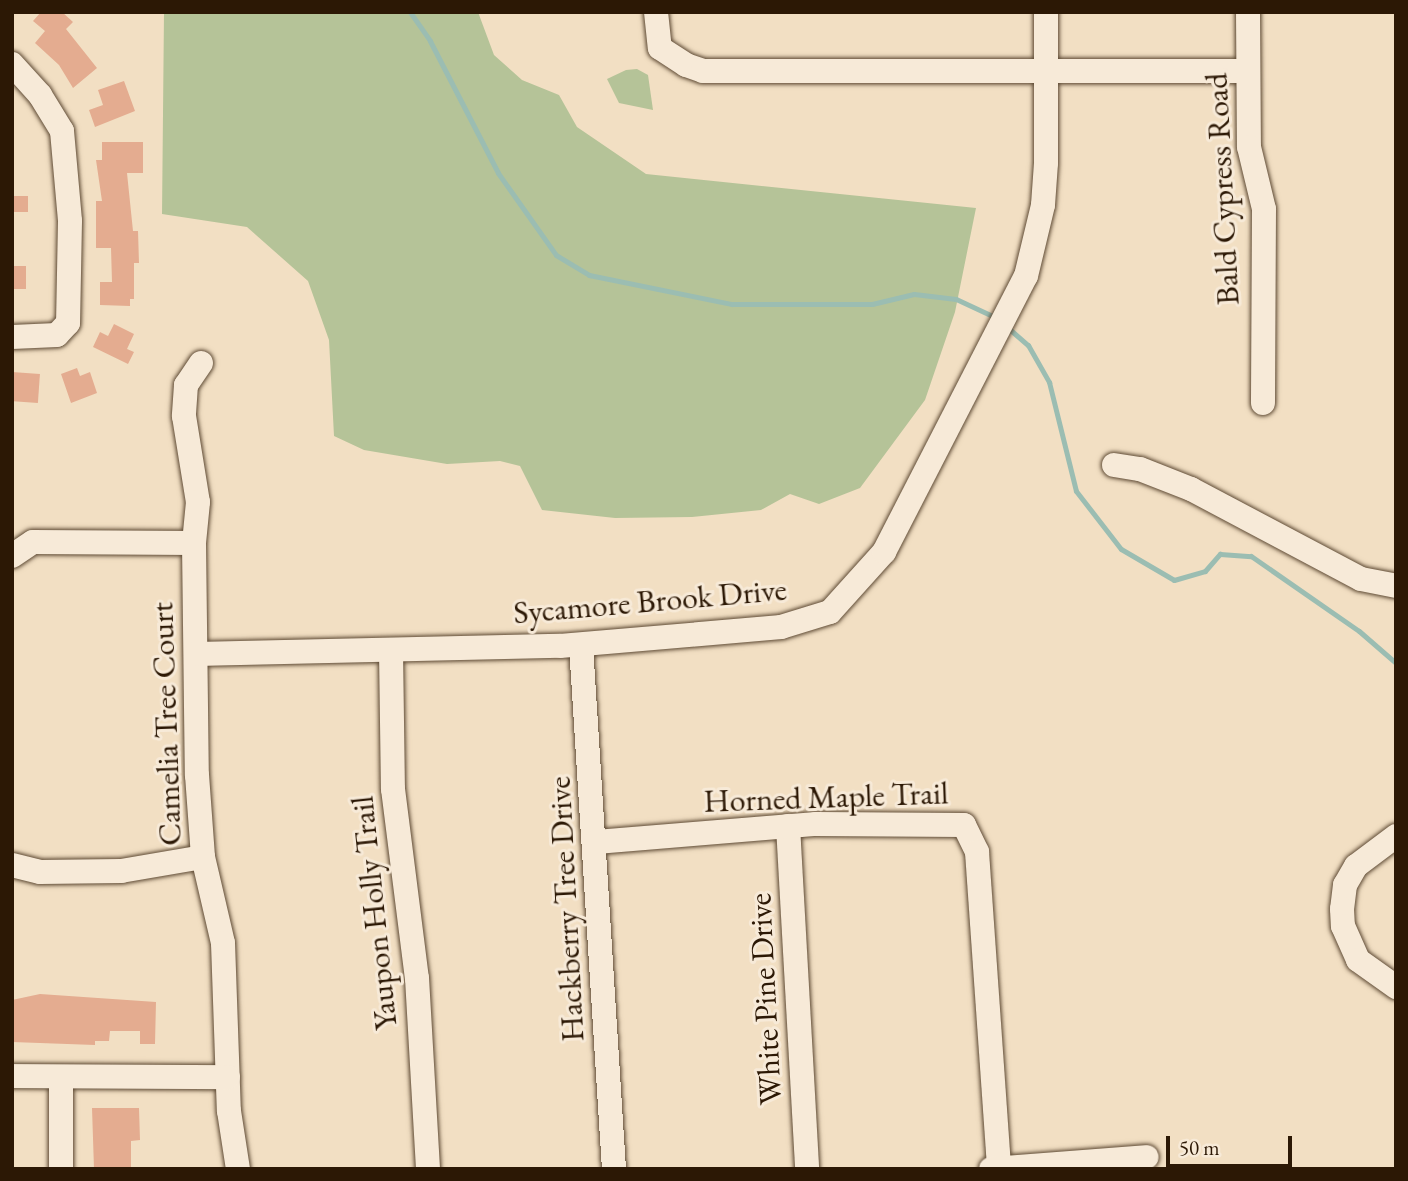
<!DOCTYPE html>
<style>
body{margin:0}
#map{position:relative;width:1408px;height:1181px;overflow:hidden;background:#f2dfc3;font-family:"EB Garamond",serif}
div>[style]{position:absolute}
.green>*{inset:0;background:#b5c398}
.stream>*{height:5px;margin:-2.5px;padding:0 2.5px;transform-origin:2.5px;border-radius:2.5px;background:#9bbdb2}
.building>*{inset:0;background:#e4ac90;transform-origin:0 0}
.roads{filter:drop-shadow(0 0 2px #5e4a34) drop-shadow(0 0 2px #5e4a34)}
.minor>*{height:24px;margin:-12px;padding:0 12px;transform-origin:12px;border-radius:12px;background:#f7ead8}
span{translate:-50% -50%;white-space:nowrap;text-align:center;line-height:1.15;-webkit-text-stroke:6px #f7ead8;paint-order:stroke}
.street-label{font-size:32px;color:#2c1805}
.frame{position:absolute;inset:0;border:14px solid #2c1805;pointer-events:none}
.scale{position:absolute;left:1166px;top:1136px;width:126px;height:32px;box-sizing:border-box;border:4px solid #2c1805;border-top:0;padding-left:9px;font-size:21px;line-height:24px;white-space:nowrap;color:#2c1805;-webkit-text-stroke:5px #f7ead8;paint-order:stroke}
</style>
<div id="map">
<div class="green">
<div style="clip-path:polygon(164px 12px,478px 12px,494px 55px,522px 80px,559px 95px,577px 127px,646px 174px,976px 208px,955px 312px,925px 400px,860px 488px,819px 504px,790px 494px,761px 510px,692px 517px,615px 518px,542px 510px,520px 466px,500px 461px,447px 464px,364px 450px,334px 436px,329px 340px,308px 281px,247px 227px,162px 214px)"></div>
<div style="clip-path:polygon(626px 70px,637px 69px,648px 75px,653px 110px,619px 103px,607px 79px)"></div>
</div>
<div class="stream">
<div style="left:410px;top:12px;width:35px;rotate:55deg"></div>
<div style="left:430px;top:41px;width:148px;rotate:62.7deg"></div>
<div style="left:498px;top:173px;width:100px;rotate:54.7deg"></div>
<div style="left:556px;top:255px;width:39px;rotate:31deg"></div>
<div style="left:589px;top:275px;width:146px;rotate:11.5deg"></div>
<div style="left:732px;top:304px;width:140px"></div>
<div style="left:872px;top:304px;width:43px;rotate:-13.4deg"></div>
<div style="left:914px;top:294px;width:42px;rotate:6.8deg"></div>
<div style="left:956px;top:299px;width:45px;rotate:24.9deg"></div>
<div style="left:1007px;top:327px;width:28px;rotate:41deg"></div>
<div style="left:1028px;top:345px;width:43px;rotate:60.4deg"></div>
<div style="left:1049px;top:382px;width:112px;rotate:76.1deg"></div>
<div style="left:1076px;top:491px;width:73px;rotate:52.2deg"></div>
<div style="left:1121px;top:549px;width:61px;rotate:30.3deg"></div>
<div style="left:1174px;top:580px;width:32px;rotate:-16deg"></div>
<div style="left:1205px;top:571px;width:23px;rotate:-49deg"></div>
<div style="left:1220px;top:554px;width:31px;rotate:4deg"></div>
<div style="left:1251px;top:556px;width:131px;rotate:34.8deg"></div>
<div style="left:1359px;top:631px;width:49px;rotate:40.9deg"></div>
</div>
<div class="building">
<div style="clip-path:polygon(41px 12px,62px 12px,73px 22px,66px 29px,97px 68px,73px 88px,59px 65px,35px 43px,45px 31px,33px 21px)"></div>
<div style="clip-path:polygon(124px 81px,135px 111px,95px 127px,89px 110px,103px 105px,98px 90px)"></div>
<div style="clip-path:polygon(102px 142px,143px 142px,143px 173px,127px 173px,133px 231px,138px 231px,139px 263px,134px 263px,134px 299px,130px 299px,130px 306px,100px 305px,100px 282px,112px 282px,111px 248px,96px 248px,96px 201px,102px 201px,96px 160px,102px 160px)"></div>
<div style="left:12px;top:196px;width:16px;height:16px"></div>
<div style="left:12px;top:266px;width:14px;height:23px"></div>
<div style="clip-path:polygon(114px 324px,134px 334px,127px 349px,134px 352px,128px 364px,93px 347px,100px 332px,108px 336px)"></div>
<div style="clip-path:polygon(77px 368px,80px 376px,90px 372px,97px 393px,71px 403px,61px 374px)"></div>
<div style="left:12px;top:372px;width:28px;height:29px;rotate:4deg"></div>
<div style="clip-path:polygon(40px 994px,156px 1002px,155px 1044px,140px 1044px,140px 1031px,110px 1031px,109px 1041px,95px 1041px,95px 1045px,12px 1042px,12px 1000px)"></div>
<div style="clip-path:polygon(92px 1108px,139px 1108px,140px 1140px,131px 1141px,131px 1169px,94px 1169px)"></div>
</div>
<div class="roads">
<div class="minor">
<div style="left:656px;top:12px;width:36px;rotate:84deg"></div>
<div style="left:660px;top:48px;width:31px;rotate:33deg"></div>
<div style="left:686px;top:65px;width:18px;rotate:19deg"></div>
<div style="left:703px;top:71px;width:544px"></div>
<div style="left:1248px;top:12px;width:135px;rotate:89.6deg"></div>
<div style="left:1249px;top:147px;width:64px;rotate:76.4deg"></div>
<div style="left:1264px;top:209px;width:194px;rotate:90.3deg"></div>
<div style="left:12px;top:64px;width:42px;rotate:47.9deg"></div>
<div style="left:40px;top:95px;width:42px;rotate:58.6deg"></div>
<div style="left:62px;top:131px;width:90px;rotate:84.9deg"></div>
<div style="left:70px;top:221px;width:102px;rotate:91.1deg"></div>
<div style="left:68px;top:323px;width:16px;rotate:133deg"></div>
<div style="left:57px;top:335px;width:45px;rotate:177.5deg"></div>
<div style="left:201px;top:363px;width:27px;rotate:124deg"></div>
<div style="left:186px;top:385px;width:31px;rotate:94deg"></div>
<div style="left:184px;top:416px;width:87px;rotate:80.8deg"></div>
<div style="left:198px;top:502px;width:41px;rotate:95.6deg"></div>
<div style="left:194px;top:543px;width:232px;rotate:89.3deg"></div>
<div style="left:197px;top:775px;width:82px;rotate:85.8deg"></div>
<div style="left:203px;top:857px;width:88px;rotate:76.9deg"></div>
<div style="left:223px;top:943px;width:168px;rotate:88deg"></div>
<div style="left:229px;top:1111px;width:59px;rotate:81.2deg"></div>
<div style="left:1114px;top:465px;width:26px;rotate:9deg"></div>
<div style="left:1140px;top:469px;width:55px;rotate:21.4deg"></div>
<div style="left:1191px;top:489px;width:192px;rotate:27.9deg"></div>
<div style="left:1361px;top:579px;width:36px;rotate:11deg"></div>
<div style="left:12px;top:556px;width:25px;rotate:-34deg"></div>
<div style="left:33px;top:542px;width:161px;rotate:0.4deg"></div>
<div style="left:581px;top:645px;width:525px;rotate:86.4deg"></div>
<div style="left:391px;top:650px;width:139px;rotate:89.2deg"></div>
<div style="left:393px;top:789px;width:191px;rotate:82.8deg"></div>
<div style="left:417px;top:978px;width:191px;rotate:86.7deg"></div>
<div style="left:196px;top:654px;width:364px;rotate:-1.3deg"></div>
<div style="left:560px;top:646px;width:222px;rotate:-4.9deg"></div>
<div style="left:781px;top:627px;width:51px;rotate:-17deg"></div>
<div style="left:830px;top:612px;width:81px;rotate:-48deg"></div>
<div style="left:884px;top:552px;width:310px;rotate:-62.8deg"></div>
<div style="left:1026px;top:276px;width:73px;rotate:-76.5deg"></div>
<div style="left:1043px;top:205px;width:42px;rotate:-85.9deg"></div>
<div style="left:1046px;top:163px;width:151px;rotate:-90deg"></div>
<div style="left:788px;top:826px;width:344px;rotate:86.8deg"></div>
<div style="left:1396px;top:836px;width:50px;rotate:143.1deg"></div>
<div style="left:1356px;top:866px;width:22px;rotate:120deg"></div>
<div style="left:1345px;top:885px;width:24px;rotate:97deg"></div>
<div style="left:1342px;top:909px;width:17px;rotate:87deg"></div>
<div style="left:1343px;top:926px;width:37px;rotate:66deg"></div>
<div style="left:1358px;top:960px;width:47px;rotate:35.4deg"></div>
<div style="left:596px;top:842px;width:221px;rotate:-4.7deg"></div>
<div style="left:816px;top:824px;width:148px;rotate:0.4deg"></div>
<div style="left:964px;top:825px;width:30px;rotate:64deg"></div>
<div style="left:977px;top:852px;width:317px;rotate:86deg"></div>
<div style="left:12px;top:865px;width:29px;rotate:14deg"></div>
<div style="left:40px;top:872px;width:81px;rotate:-0.7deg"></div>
<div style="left:121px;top:871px;width:83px;rotate:-9.7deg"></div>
<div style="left:12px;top:1076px;width:216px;rotate:0.3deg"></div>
<div style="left:61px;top:1169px;width:92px;rotate:-90deg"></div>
<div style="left:991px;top:1169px;width:156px;rotate:-4.4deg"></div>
</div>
</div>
<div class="street-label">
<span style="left:1222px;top:189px;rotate:-93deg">Bald Cypress Road</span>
<span style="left:650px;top:601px;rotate:-5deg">Sycamore Brook Drive</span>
<span style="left:166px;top:724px;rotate:-92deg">Camelia Tree Court</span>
<span style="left:826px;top:797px;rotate:-2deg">Horned Maple Trail</span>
<span style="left:566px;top:909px;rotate:-93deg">Hackberry Tree Drive</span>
<span style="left:374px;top:913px;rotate:-96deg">Yaupon Holly Trail</span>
<span style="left:765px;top:999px;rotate:-93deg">White Pine Drive</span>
</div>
<div class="frame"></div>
<div class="scale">50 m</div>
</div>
